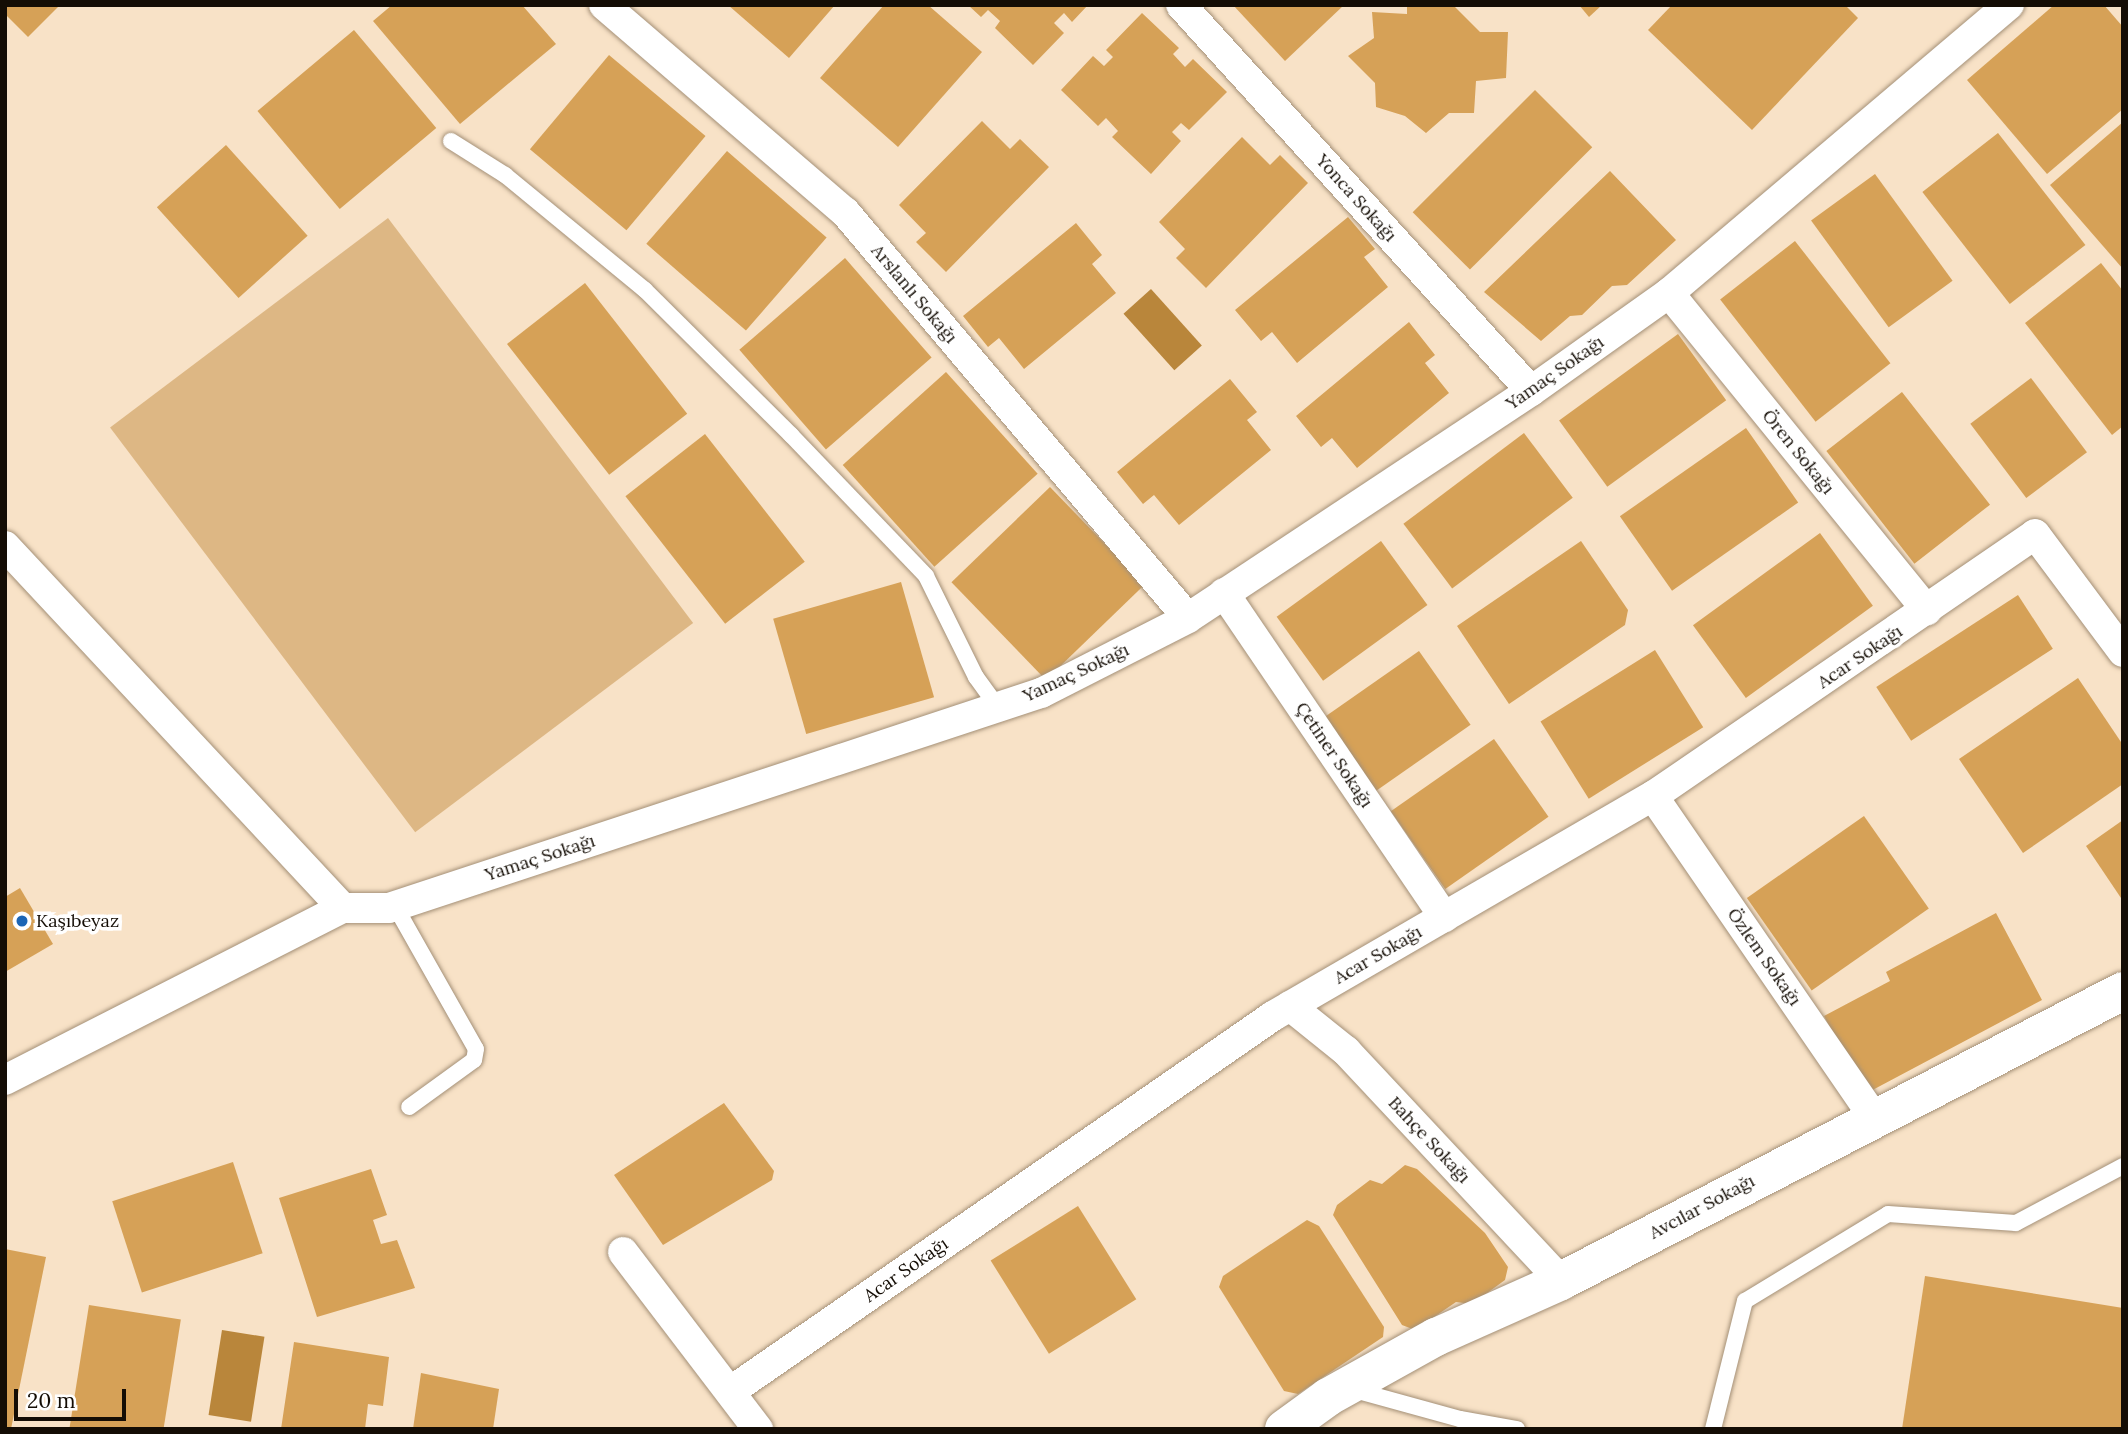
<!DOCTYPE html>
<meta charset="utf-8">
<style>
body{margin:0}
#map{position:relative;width:2128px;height:1434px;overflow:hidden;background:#f8e2c7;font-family:Lora,serif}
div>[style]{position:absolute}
.green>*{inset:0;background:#ddb784;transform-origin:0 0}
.water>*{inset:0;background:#b9863b;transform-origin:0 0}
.building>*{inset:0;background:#d6a157;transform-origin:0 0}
.roads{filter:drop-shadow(0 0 2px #a49077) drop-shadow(0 0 2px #a49077)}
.service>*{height:16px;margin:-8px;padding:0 8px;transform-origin:8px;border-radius:8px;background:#fff}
.minor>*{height:30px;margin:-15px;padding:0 15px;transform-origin:15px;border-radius:15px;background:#fff}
.secondary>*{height:38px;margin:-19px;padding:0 19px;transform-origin:19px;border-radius:19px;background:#fff}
.dots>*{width:19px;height:19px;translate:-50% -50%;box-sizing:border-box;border:4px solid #fff;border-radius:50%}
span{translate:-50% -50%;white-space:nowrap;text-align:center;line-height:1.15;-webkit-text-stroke:7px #fff;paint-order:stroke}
.street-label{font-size:18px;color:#140d05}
.poi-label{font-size:18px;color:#140d05}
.left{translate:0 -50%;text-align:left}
.frame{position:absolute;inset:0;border:7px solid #140d05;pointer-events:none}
.scale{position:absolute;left:14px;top:1389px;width:112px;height:32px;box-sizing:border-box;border:4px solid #140d05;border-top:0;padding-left:9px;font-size:21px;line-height:24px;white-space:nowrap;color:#140d05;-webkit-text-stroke:5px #fff;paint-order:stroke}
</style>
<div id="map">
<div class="green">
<div style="left:388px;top:218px;width:507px;height:348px;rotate:53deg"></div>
</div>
<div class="water">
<div style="left:1151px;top:289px;width:76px;height:37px;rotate:48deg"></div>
<div style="left:222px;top:1330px;width:43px;height:86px;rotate:9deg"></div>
</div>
<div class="building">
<div style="clip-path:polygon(5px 5px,60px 5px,28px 37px,5px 14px)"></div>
<div style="clip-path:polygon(392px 5px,522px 5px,556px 44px,460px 124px,373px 21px)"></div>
<div style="clip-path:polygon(728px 5px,835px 5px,789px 58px)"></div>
<div style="clip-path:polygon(884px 5px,928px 5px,982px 52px,898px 147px,820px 78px)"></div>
<div style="clip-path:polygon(968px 5px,1088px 5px,1072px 22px,1064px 13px,1054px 23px,1064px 33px,1033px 65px,995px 28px,1000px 21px,988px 10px,981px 17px)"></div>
<div style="clip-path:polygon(1233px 5px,1344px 5px,1285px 61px)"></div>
<div style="clip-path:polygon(1407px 5px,1453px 5px,1480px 32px,1508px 32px,1506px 78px,1476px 81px,1474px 113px,1449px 113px,1426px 133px,1405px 116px,1376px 107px,1375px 83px,1348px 56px,1374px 38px,1372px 12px,1407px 14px)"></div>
<div style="clip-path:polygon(1579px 5px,1602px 5px,1589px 17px)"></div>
<div style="clip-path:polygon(1672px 5px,1845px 5px,1858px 18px,1752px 130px,1648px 30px)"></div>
<div style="clip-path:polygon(2054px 5px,2104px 5px,2123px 27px,2123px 109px,2047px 174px,1967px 80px)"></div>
<div style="clip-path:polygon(1142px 13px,1179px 48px,1173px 54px,1185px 67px,1193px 59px,1227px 92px,1189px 130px,1181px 123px,1172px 132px,1181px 141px,1151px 174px,1112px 137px,1118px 131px,1106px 118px,1098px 126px,1061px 90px,1093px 56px,1104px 66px,1113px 57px,1106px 50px)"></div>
<div style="left:354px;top:30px;width:128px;height:126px;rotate:50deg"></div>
<div style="left:609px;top:55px;width:126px;height:123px;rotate:40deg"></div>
<div style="left:1535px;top:90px;width:81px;height:173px;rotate:45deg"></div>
<div style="clip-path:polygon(982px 121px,1010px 149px,1020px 139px,1049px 167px,946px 272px,916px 242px,926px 233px,899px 205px)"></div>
<div style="clip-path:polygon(2123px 122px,2123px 269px,2050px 185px)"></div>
<div style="left:1998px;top:133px;width:142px;height:96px;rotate:52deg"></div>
<div style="clip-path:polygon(1242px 137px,1270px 165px,1280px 155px,1308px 183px,1206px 288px,1176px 258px,1185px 249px,1159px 222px)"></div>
<div style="left:226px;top:145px;width:122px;height:93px;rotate:48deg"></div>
<div style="left:727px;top:151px;width:132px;height:123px;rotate:41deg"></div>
<div style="clip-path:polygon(1610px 171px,1676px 240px,1627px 285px,1612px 286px,1582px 315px,1570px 316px,1541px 341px,1484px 292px)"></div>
<div style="left:1875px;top:174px;width:132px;height:79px;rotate:54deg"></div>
<div style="clip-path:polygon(1348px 217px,1375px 249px,1364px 257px,1388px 287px,1297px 363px,1272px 332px,1261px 341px,1235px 310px)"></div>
<div style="clip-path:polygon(1076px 223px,1102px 255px,1092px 264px,1116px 293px,1024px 369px,999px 338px,988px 347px,963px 316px)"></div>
<div style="left:1795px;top:241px;width:155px;height:95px;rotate:52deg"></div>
<div style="left:845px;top:258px;width:132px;height:140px;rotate:49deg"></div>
<div style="clip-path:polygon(2101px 263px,2123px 291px,2123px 426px,2112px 435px,2025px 323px)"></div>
<div style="left:585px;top:283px;width:166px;height:99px;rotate:52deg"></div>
<div style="clip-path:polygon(1409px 322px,1435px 355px,1425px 363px,1449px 393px,1357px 468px,1332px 438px,1321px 447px,1296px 416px)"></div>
<div style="left:1678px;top:334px;width:82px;height:147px;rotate:54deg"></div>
<div style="left:946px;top:372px;width:137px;height:139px;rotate:48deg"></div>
<div style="left:2031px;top:378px;width:93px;height:76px;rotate:53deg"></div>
<div style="clip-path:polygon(1230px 379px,1257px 412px,1247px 420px,1271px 450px,1179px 525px,1154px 495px,1143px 504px,1117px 472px)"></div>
<div style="left:1902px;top:392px;width:143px;height:96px;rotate:52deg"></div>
<div style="left:1746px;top:428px;width:91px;height:154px;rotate:55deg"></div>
<div style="left:1524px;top:433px;width:81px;height:151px;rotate:53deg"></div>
<div style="left:705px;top:434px;width:162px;height:101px;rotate:52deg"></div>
<div style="left:1050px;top:487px;width:136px;height:137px;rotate:46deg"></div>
<div style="left:1820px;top:533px;width:90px;height:157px;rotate:54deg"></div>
<div style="left:1381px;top:541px;width:79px;height:129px;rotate:54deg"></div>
<div style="clip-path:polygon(1581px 541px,1628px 610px,1625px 625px,1509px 704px,1457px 626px)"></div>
<div style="left:901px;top:582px;width:120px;height:133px;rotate:74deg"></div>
<div style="left:2018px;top:595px;width:64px;height:169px;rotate:57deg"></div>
<div style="left:1655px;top:650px;width:91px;height:135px;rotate:58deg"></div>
<div style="left:1419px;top:651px;width:90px;height:120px;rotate:55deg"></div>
<div style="clip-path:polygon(2078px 678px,2123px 745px,2123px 784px,2023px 853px,1959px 759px)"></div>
<div style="left:1494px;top:739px;width:95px;height:126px;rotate:55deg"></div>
<div style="left:1864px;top:816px;width:113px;height:143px;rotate:55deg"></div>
<div style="clip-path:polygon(2123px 820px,2123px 901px,2086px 846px)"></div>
<div style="clip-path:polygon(20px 888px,53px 944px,5px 972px,5px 897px)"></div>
<div style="clip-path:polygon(1996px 913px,2042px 1000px,1865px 1094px,1824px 1016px,1890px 981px,1886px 972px)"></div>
<div style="clip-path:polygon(724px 1103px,774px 1171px,772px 1180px,663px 1245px,614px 1175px)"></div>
<div style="left:233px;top:1162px;width:96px;height:127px;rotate:72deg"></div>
<div style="clip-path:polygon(1405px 1165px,1417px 1169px,1485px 1233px,1508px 1267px,1505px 1280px,1472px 1304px,1456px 1302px,1415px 1330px,1402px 1325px,1333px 1215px,1337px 1205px,1370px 1180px,1382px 1184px)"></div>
<div style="clip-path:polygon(371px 1169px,387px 1215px,373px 1220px,381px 1244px,397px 1240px,415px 1288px,317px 1317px,279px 1198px)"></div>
<div style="left:1078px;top:1206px;width:110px;height:103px;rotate:58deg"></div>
<div style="clip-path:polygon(1307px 1220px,1319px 1226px,1384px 1327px,1383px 1337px,1298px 1394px,1284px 1391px,1219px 1287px,1223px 1276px)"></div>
<div style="clip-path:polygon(5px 1249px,46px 1257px,11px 1429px,5px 1429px)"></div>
<div style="clip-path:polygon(1925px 1276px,2123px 1308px,2123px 1429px,1902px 1429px)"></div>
<div style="left:89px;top:1305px;width:93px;height:126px;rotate:9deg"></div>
<div style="clip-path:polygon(294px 1342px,389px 1357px,383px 1406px,368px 1404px,365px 1429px,281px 1429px)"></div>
<div style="clip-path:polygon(421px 1373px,499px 1389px,493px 1429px,413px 1429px)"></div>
</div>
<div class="roads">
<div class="service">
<div style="left:451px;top:141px;width:64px;rotate:32.2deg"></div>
<div style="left:505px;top:175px;width:181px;rotate:39.4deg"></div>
<div style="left:645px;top:290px;width:206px;rotate:44.8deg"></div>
<div style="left:791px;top:435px;width:195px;rotate:46.2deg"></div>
<div style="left:926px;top:576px;width:113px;rotate:63.7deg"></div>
<div style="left:976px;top:677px;width:37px;rotate:54deg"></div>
<div style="left:395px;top:906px;width:164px;rotate:60.5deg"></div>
<div style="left:476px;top:1049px;width:11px;rotate:100deg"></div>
<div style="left:474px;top:1060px;width:80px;rotate:144.1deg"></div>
<div style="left:1351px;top:1389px;width:113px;rotate:15.4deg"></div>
<div style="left:1460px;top:1419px;width:58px;rotate:10deg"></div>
<div style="left:1713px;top:1429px;width:132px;rotate:-76deg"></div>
<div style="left:1745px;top:1301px;width:167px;rotate:-31.3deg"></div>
<div style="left:1888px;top:1214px;width:128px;rotate:4deg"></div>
<div style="left:2016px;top:1223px;width:121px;rotate:-28deg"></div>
</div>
<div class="minor">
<div style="left:604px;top:5px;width:318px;rotate:40.7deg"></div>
<div style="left:845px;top:212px;width:531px;rotate:49.81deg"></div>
<div style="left:1181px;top:5px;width:521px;rotate:47.8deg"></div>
<div style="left:1669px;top:293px;width:409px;rotate:50.9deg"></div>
<div style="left:5px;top:546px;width:495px;rotate:47deg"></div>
<div style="left:1224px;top:593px;width:392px;rotate:55.8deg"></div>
<div style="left:1653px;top:796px;width:391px;rotate:55.5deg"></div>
<div style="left:1290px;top:1006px;width:72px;rotate:38.8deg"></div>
<div style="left:1346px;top:1051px;width:315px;rotate:46.9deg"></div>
<div style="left:5px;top:1080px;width:379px;rotate:-27deg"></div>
<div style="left:343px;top:908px;width:46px"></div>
<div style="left:389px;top:908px;width:687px;rotate:-18.25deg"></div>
<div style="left:1041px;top:693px;width:165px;rotate:-27deg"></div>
<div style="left:1188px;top:618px;width:411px;rotate:-33.5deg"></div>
<div style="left:1531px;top:391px;width:169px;rotate:-35.4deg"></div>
<div style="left:1669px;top:293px;width:446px;rotate:-40.3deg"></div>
<div style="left:623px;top:1252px;width:223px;rotate:52.7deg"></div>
<div style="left:731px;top:1391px;width:659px;rotate:-34.68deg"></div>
<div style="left:1273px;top:1016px;width:439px;rotate:-30.1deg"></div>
<div style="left:1653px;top:796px;width:463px;rotate:-34.4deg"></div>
<div style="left:2035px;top:534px;width:147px;rotate:53.3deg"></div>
</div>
<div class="secondary">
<div style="left:1284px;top:1429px;width:54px;rotate:-36deg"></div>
<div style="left:1328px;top:1397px;width:124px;rotate:-29.1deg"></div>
<div style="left:1436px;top:1337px;width:137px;rotate:-24.1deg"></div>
<div style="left:1561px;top:1281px;width:632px;rotate:-27.29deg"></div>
</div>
</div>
<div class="dots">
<div style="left:22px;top:921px;background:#1c65b5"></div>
</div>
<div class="street-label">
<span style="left:1356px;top:198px;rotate:48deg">Yonca Sokağı</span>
<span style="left:914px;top:294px;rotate:50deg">Arslanlı Sokağı</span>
<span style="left:1555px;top:373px;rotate:-35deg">Yamaç Sokağı</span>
<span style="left:1798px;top:452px;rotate:51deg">Ören Sokağı</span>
<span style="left:1860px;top:657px;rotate:-34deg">Acar Sokağı</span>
<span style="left:1076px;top:673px;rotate:-25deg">Yamaç Sokağı</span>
<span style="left:1334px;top:755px;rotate:56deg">Çetiner Sokağı</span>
<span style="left:540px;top:858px;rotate:-18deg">Yamaç Sokağı</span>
<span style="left:1378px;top:955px;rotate:-30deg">Acar Sokağı</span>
<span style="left:1764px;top:957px;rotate:55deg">Özlem Sokağı</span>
<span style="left:1429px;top:1140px;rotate:47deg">Bahçe Sokağı</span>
<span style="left:1702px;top:1207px;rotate:-28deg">Avcılar Sokağı</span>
<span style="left:906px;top:1270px;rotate:-35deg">Acar Sokağı</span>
</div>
<div class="poi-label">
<span class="left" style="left:36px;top:921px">Kaşıbeyaz</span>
</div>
<div class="frame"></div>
<div class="scale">20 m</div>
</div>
